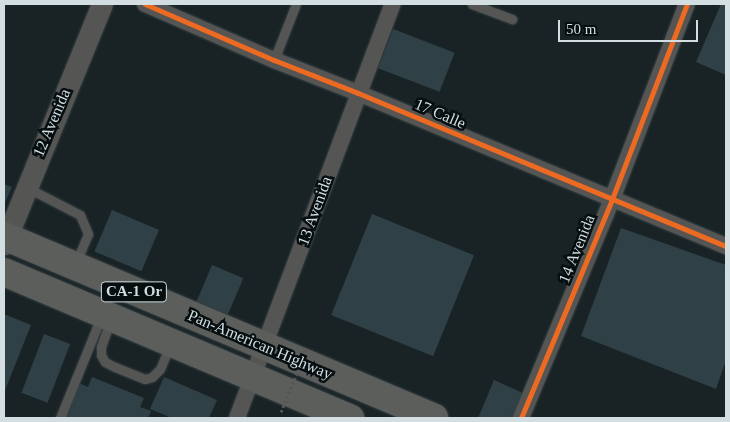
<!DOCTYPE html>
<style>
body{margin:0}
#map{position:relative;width:730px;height:422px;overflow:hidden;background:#192326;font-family:"Times New Roman",serif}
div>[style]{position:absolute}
.building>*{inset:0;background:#2f4146;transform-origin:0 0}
.roads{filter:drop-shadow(0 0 1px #374043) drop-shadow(0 0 1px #374043)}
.service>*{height:9px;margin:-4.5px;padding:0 4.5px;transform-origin:4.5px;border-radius:4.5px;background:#555554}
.minor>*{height:16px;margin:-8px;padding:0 8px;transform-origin:8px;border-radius:8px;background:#555554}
.tertiary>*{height:21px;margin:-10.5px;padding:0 10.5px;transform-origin:10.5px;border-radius:10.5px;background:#555554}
.trunk>*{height:28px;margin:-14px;padding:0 14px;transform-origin:14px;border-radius:14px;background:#5c5e5c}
.path-bridge>*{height:3px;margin-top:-1.5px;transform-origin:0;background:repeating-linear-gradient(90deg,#545756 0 2.5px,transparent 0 5px)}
.cycleway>*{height:5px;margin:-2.5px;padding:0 2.5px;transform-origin:2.5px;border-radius:2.5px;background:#ed6a23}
span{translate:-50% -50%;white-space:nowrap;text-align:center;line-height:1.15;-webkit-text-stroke:5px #060e10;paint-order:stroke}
.shield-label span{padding:1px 4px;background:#060e10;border:1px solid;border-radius:4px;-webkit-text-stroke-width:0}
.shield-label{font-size:15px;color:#d2dee2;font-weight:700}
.street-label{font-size:16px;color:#d2dee2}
.frame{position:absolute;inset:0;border:5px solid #d2dee2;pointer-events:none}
.scale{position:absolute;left:558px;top:20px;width:140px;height:22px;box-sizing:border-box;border:2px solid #d2dee2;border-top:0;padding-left:6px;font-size:15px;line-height:18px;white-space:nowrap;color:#d2dee2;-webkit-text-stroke:4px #060e10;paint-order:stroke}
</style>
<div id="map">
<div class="building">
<div style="clip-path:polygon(721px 4px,726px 4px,726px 75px,696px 62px)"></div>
<div style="left:393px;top:29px;width:66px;height:42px;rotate:21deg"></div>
<div style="clip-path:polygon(4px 184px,12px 187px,4px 205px)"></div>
<div style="left:112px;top:210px;width:51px;height:45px;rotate:23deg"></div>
<div style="left:372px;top:214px;width:110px;height:109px;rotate:22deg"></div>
<div style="clip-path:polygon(621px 228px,726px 265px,726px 360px,716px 389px,581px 336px)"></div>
<div style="left:212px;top:265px;width:34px;height:40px;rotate:23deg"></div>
<div style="clip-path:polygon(4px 314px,31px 325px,4px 393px)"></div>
<div style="left:44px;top:334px;width:28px;height:63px;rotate:21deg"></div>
<div style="clip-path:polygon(92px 377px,144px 398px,140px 407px,151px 411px,148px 418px,65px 418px,79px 383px,88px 387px)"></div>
<div style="clip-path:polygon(164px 377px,217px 400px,209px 418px,172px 418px,150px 409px)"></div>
<div style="clip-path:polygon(494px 380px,525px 394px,514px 418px,478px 418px)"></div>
</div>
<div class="roads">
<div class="service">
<div style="left:472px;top:4px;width:43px;rotate:20.6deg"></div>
<div style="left:274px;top:60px;width:60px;rotate:-68.6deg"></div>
<div style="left:26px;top:187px;width:61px;rotate:27.4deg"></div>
<div style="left:80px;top:215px;width:21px;rotate:67deg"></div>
<div style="left:88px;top:234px;width:33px;rotate:113deg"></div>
<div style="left:110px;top:321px;width:28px;rotate:109deg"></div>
<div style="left:101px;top:347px;width:8px;rotate:90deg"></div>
<div style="left:101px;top:355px;width:8px;rotate:60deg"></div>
<div style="left:105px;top:362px;width:11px;rotate:27deg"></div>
<div style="left:115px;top:367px;width:32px;rotate:22deg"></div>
<div style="left:145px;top:379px;width:7px;rotate:-16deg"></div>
<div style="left:152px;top:377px;width:11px;rotate:-45deg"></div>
<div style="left:160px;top:369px;width:26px;rotate:-67deg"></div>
<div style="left:60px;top:418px;width:109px;rotate:-67.9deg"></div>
</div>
<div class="minor">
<div style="left:145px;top:4px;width:141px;rotate:23.5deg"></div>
<div style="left:274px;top:60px;width:90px;rotate:21.4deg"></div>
<div style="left:358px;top:93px;width:399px;rotate:22.6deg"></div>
<div style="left:237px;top:418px;width:442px;rotate:-69.4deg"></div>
<div style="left:521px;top:418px;width:237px;rotate:-67.4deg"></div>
<div style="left:612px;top:199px;width:209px;rotate:-69deg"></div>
</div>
<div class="tertiary">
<div style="left:4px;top:244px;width:259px;rotate:-67.8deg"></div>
</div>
<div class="trunk">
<div style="left:4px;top:236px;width:467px;rotate:22.9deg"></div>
<div style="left:4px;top:272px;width:376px;rotate:22.9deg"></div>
</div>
</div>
<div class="path-bridge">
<div style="left:281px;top:412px;width:69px;rotate:-67.9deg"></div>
</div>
<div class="cycleway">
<div style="left:145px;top:4px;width:141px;rotate:23.5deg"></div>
<div style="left:274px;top:60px;width:90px;rotate:21.4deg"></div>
<div style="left:358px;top:93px;width:399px;rotate:22.6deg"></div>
<div style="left:521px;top:418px;width:237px;rotate:-67.4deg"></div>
<div style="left:612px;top:199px;width:209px;rotate:-69deg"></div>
</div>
<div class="shield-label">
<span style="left:134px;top:292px">CA-1 Or</span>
</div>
<div class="street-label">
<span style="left:440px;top:114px;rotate:23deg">17 Calle</span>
<span style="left:52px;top:123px;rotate:-67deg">12 Avenida</span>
<span style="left:315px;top:211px;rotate:-70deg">13 Avenida</span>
<span style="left:577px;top:249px;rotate:-68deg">14 Avenida</span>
<span style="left:260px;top:345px;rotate:23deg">Pan-American Highway</span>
</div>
<div class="frame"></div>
<div class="scale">50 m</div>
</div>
